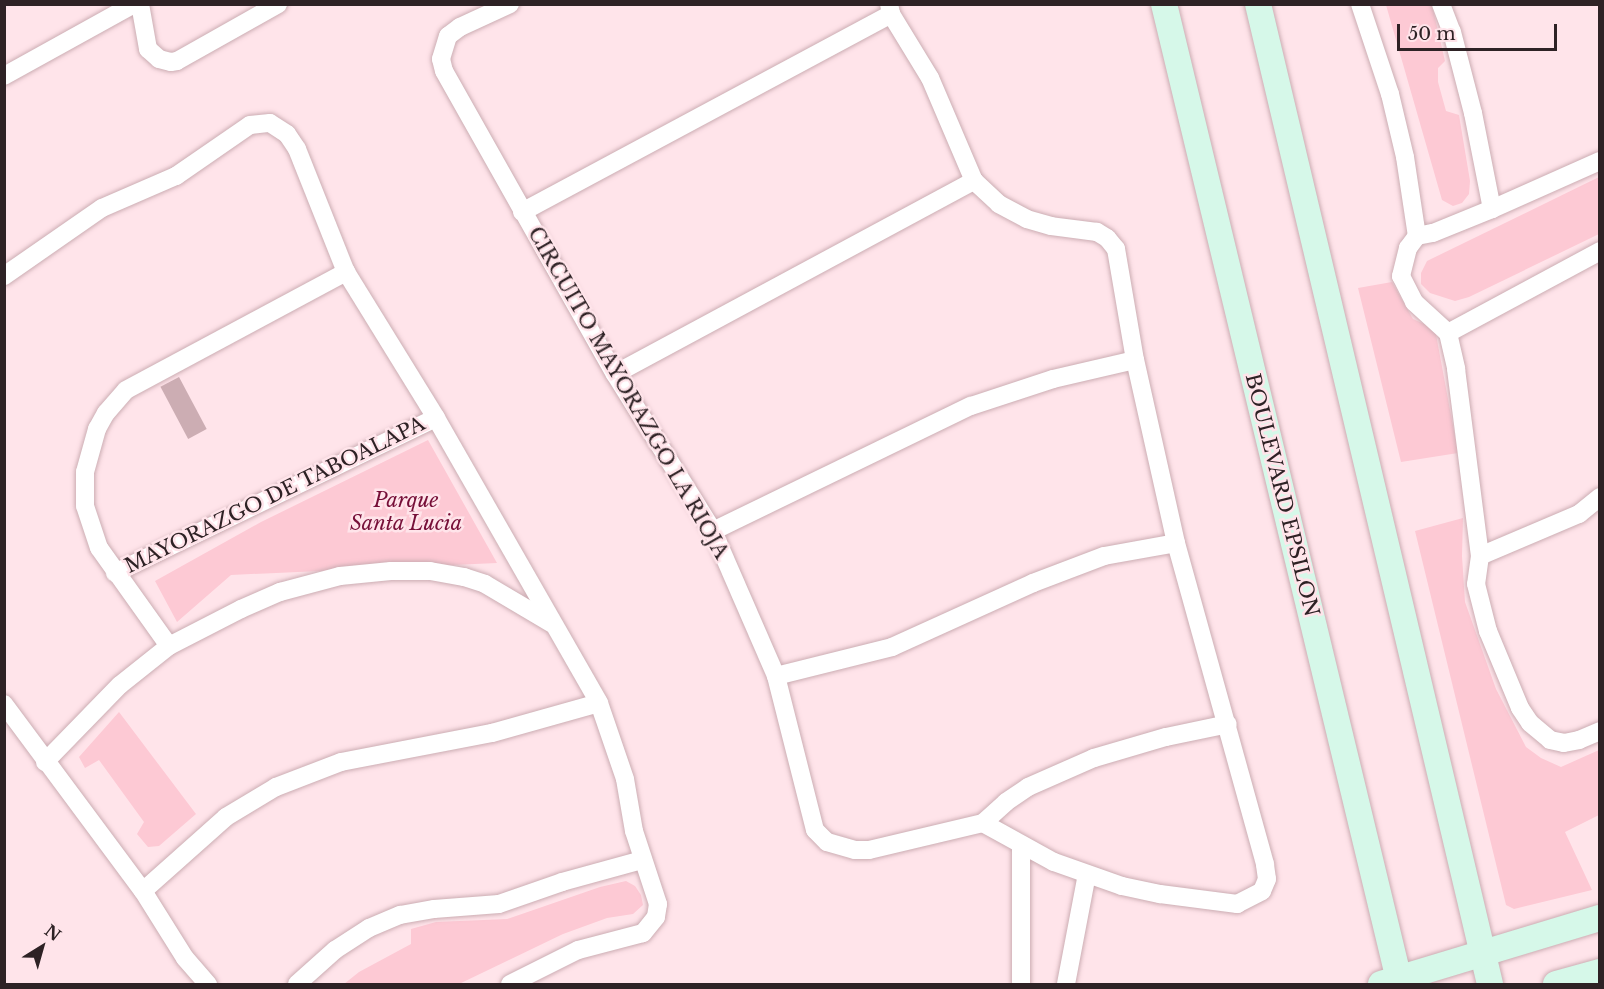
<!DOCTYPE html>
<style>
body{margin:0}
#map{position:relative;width:1604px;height:989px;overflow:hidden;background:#ffe4ea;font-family:"Libre Baskerville",serif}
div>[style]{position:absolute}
.green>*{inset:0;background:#fdc9d4}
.building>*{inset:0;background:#ccadb3;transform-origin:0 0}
.roads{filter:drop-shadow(0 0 2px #ccadb3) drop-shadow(0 0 2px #ccadb3)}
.street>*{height:18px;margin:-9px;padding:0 9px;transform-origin:9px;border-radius:9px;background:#fff}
.secondary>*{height:26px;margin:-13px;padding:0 13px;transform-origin:13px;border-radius:13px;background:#d6f8e9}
span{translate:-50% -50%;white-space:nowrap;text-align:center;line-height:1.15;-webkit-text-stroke:5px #ffe4ea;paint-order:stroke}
.street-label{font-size:20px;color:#2e2225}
.park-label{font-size:20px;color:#760f38;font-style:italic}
.frame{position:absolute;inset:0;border:6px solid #2e2225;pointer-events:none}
.north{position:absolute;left:12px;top:917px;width:60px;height:60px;-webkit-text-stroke:4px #ffe4ea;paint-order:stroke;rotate:37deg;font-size:16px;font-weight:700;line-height:24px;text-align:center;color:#2e2225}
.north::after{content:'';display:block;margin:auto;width:21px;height:27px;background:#2e2225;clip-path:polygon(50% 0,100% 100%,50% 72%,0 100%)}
.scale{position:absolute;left:1397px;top:24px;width:160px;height:27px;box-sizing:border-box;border:3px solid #2e2225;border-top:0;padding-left:8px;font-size:18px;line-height:21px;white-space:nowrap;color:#2e2225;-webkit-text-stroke:4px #ffe4ea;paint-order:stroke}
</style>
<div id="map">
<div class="green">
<div style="clip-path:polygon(1386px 5px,1432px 5px,1445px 61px,1438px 68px,1438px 82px,1446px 111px,1459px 115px,1470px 181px,1469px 194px,1462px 203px,1453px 206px,1442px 200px)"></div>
<div style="clip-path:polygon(1599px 177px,1599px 234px,1469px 297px,1455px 301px,1430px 293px,1421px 284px,1421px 273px,1427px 261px)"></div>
<div style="clip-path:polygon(1392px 282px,1413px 319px,1435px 329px,1458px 453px,1401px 462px,1358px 288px)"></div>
<div style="clip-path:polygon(428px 440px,497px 563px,231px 575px,177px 622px,155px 581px,261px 522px)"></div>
<div style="clip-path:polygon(1463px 518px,1462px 556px,1465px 602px,1496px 689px,1526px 747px,1541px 758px,1561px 767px,1599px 750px,1599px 815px,1565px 832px,1592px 890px,1514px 909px,1506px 905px,1415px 531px)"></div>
<div style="clip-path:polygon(119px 712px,196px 814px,159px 846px,148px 847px,137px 834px,144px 822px,99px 760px,85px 768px,79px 757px)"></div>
<div style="clip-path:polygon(626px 881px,635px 886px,641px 895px,643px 905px,633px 914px,607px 918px,563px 934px,459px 984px,344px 984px,359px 972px,411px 944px,411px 929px,436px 922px,507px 919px,600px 887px)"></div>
</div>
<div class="building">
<div style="left:179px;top:377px;width:59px;height:21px;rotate:62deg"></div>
</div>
<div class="roads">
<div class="street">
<div style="left:140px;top:4px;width:46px;rotate:79.9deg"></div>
<div style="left:148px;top:49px;width:15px;rotate:42deg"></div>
<div style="left:159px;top:59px;width:12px;rotate:14deg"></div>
<div style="left:171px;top:62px;width:6px;rotate:-9deg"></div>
<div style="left:177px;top:61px;width:116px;rotate:-29.4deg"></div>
<div style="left:510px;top:4px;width:55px;rotate:155.3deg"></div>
<div style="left:460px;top:27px;width:15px;rotate:143deg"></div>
<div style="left:448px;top:36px;width:24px;rotate:107deg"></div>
<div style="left:441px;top:59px;width:12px;rotate:76deg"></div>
<div style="left:444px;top:71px;width:348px;rotate:60.6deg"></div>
<div style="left:615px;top:374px;width:185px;rotate:58deg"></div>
<div style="left:713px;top:531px;width:158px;rotate:66.5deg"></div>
<div style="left:776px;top:676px;width:159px;rotate:75.8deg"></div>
<div style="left:815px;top:830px;width:17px;rotate:45deg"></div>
<div style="left:827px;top:842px;width:29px;rotate:16deg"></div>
<div style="left:855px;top:850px;width:14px"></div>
<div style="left:869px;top:850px;width:117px;rotate:-13.3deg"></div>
<div style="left:983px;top:823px;width:81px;rotate:28.8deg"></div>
<div style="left:1054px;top:862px;width:72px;rotate:19.4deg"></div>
<div style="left:1122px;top:886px;width:39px;rotate:12deg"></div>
<div style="left:1160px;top:894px;width:78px;rotate:7.4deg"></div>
<div style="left:1237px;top:904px;width:28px;rotate:-27deg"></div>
<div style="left:1262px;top:891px;width:13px;rotate:-67deg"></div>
<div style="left:1267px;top:879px;width:15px;rotate:-98deg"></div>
<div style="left:1265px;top:864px;width:333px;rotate:-105.5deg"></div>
<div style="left:1176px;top:543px;width:188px;rotate:-102.6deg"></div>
<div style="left:1135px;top:360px;width:113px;rotate:-99.7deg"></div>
<div style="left:1116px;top:249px;width:14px;rotate:-129deg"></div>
<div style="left:1107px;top:238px;width:12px;rotate:-149deg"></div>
<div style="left:1097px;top:232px;width:46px;rotate:-172.6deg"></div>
<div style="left:1051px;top:226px;width:25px;rotate:-164deg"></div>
<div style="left:1027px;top:219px;width:32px;rotate:-152deg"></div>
<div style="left:999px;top:204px;width:34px;rotate:-137deg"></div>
<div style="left:974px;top:181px;width:112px;rotate:-113.1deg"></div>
<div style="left:930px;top:78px;width:75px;rotate:-121.4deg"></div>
<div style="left:891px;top:14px;width:10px;rotate:-101deg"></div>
<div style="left:1360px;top:4px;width:95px;rotate:71.6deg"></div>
<div style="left:1390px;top:94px;width:65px;rotate:76.6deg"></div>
<div style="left:1405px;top:157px;width:80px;rotate:81.4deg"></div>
<div style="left:1417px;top:236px;width:15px;rotate:127deg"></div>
<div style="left:1408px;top:248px;width:29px;rotate:104deg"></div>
<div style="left:1401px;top:276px;width:29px;rotate:63deg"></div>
<div style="left:1414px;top:302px;width:46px;rotate:42.4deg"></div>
<div style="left:1448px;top:333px;width:37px;rotate:77deg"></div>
<div style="left:1456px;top:369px;width:189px;rotate:82.7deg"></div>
<div style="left:1480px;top:556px;width:28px;rotate:98deg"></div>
<div style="left:1476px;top:584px;width:49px;rotate:75.7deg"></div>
<div style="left:1488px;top:631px;width:83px;rotate:67.4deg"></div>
<div style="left:1520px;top:708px;width:18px;rotate:56deg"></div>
<div style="left:1530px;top:723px;width:26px;rotate:40deg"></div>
<div style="left:1550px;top:740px;width:14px;rotate:12deg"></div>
<div style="left:1564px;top:743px;width:15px;rotate:-11deg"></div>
<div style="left:1579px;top:740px;width:23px;rotate:-23deg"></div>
<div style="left:1441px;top:4px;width:30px;rotate:69deg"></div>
<div style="left:1452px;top:32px;width:84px;rotate:75.5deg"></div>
<div style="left:1473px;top:113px;width:98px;rotate:78.8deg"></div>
<div style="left:4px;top:76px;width:149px;rotate:-29deg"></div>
<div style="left:522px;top:212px;width:419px;rotate:-28.2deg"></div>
<div style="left:1417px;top:236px;width:16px;rotate:-11deg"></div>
<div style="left:1433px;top:233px;width:64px;rotate:-22.1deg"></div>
<div style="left:1492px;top:209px;width:118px;rotate:-24deg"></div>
<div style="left:4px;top:276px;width:119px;rotate:-34.8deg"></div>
<div style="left:102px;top:208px;width:81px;rotate:-23.4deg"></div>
<div style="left:176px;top:176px;width:90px;rotate:-34.6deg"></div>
<div style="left:250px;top:125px;width:20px;rotate:-6deg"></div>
<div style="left:270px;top:123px;width:20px;rotate:33deg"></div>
<div style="left:287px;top:134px;width:18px;rotate:56deg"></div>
<div style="left:297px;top:149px;width:132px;rotate:68.3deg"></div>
<div style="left:346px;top:272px;width:172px;rotate:58.3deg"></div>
<div style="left:436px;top:418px;width:328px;rotate:60.2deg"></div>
<div style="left:599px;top:703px;width:80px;rotate:71.1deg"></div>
<div style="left:625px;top:779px;width:53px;rotate:80.2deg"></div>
<div style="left:634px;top:831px;width:77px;rotate:71.8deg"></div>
<div style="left:658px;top:904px;width:13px;rotate:99deg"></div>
<div style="left:656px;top:917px;width:21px;rotate:129deg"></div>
<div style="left:643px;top:933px;width:67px;rotate:165.3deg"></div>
<div style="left:578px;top:950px;width:76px;rotate:153.4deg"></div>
<div style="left:1448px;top:333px;width:173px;rotate:-28.3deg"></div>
<div style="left:615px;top:374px;width:408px;rotate:-28.3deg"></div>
<div style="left:713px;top:531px;width:287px;rotate:-25.9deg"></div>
<div style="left:971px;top:406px;width:86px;rotate:-18.2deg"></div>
<div style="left:1053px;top:379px;width:84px;rotate:-13deg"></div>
<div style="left:1480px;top:556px;width:108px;rotate:-23deg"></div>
<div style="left:1579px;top:514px;width:27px;rotate:-39deg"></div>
<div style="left:115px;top:573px;width:356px;rotate:-25.8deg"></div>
<div style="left:169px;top:646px;width:120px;rotate:-125.5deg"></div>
<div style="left:99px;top:548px;width:44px;rotate:-108.4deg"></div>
<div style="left:85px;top:506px;width:34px;rotate:-90deg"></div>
<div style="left:85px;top:472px;width:45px;rotate:-74.4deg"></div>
<div style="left:97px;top:429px;width:18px;rotate:-61deg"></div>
<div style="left:106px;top:413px;width:30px;rotate:-49deg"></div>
<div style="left:126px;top:390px;width:250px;rotate:-28.2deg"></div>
<div style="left:776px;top:676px;width:120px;rotate:-14deg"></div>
<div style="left:892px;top:647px;width:155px;rotate:-24.4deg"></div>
<div style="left:1033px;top:583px;width:76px;rotate:-20.8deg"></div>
<div style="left:1104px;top:556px;width:73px;rotate:-10.2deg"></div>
<div style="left:4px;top:704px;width:233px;rotate:53.4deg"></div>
<div style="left:143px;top:891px;width:79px;rotate:57.9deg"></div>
<div style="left:185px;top:958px;width:35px;rotate:49deg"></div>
<div style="left:45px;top:762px;width:107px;rotate:-45.8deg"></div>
<div style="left:120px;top:685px;width:63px;rotate:-38.5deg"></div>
<div style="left:169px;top:646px;width:81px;rotate:-27.2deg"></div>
<div style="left:241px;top:609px;width:43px;rotate:-23.6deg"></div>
<div style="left:280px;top:592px;width:62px;rotate:-14.9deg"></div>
<div style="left:340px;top:576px;width:51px;rotate:-5.6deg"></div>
<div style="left:391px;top:571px;width:39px"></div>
<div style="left:430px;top:571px;width:35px;rotate:10deg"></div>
<div style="left:464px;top:577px;width:22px;rotate:18deg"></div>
<div style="left:485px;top:584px;width:77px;rotate:30.6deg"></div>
<div style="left:983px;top:823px;width:31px;rotate:-42deg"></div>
<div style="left:1006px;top:802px;width:27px;rotate:-34deg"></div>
<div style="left:1028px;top:787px;width:72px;rotate:-23.7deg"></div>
<div style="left:1094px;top:758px;width:75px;rotate:-16.3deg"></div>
<div style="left:1166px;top:737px;width:63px;rotate:-11.8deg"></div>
<div style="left:1021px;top:846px;width:138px;rotate:90deg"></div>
<div style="left:143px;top:891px;width:111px;rotate:-41.7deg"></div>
<div style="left:226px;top:817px;width:58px;rotate:-31deg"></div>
<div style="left:276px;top:787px;width:70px;rotate:-21deg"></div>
<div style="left:341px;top:762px;width:154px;rotate:-10.9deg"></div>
<div style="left:492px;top:733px;width:111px;rotate:-15.7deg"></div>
<div style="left:297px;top:984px;width:51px;rotate:-41.8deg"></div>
<div style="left:335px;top:950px;width:40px;rotate:-32.9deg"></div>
<div style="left:369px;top:928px;width:34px;rotate:-23deg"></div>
<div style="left:400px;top:915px;width:35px;rotate:-10deg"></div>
<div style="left:434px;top:909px;width:65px;rotate:-4.4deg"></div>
<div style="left:499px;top:904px;width:67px;rotate:-19.2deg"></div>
<div style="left:562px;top:882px;width:83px;rotate:-15.4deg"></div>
<div style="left:1066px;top:984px;width:112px;rotate:-79.2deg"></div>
</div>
<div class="secondary">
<div style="left:1164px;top:4px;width:1008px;rotate:76.46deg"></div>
<div style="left:1258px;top:4px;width:1007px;rotate:76.68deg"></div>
<div style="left:1381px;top:984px;width:229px;rotate:-16.8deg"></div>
<div style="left:1556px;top:984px;width:46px;rotate:-15.3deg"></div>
</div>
</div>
<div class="street-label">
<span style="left:628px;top:393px;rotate:60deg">CIRCUITO MAYORAZGO LA RIOJA</span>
<span style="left:275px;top:495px;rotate:-26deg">MAYORAZGO DE TABOALAPA</span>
<span style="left:1282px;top:495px;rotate:76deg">BOULEVARD EPSILON</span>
</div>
<div class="park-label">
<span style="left:406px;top:512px">Parque<br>Santa Lucia</span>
</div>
<div class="frame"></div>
<div class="north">N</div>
<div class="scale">50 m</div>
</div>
